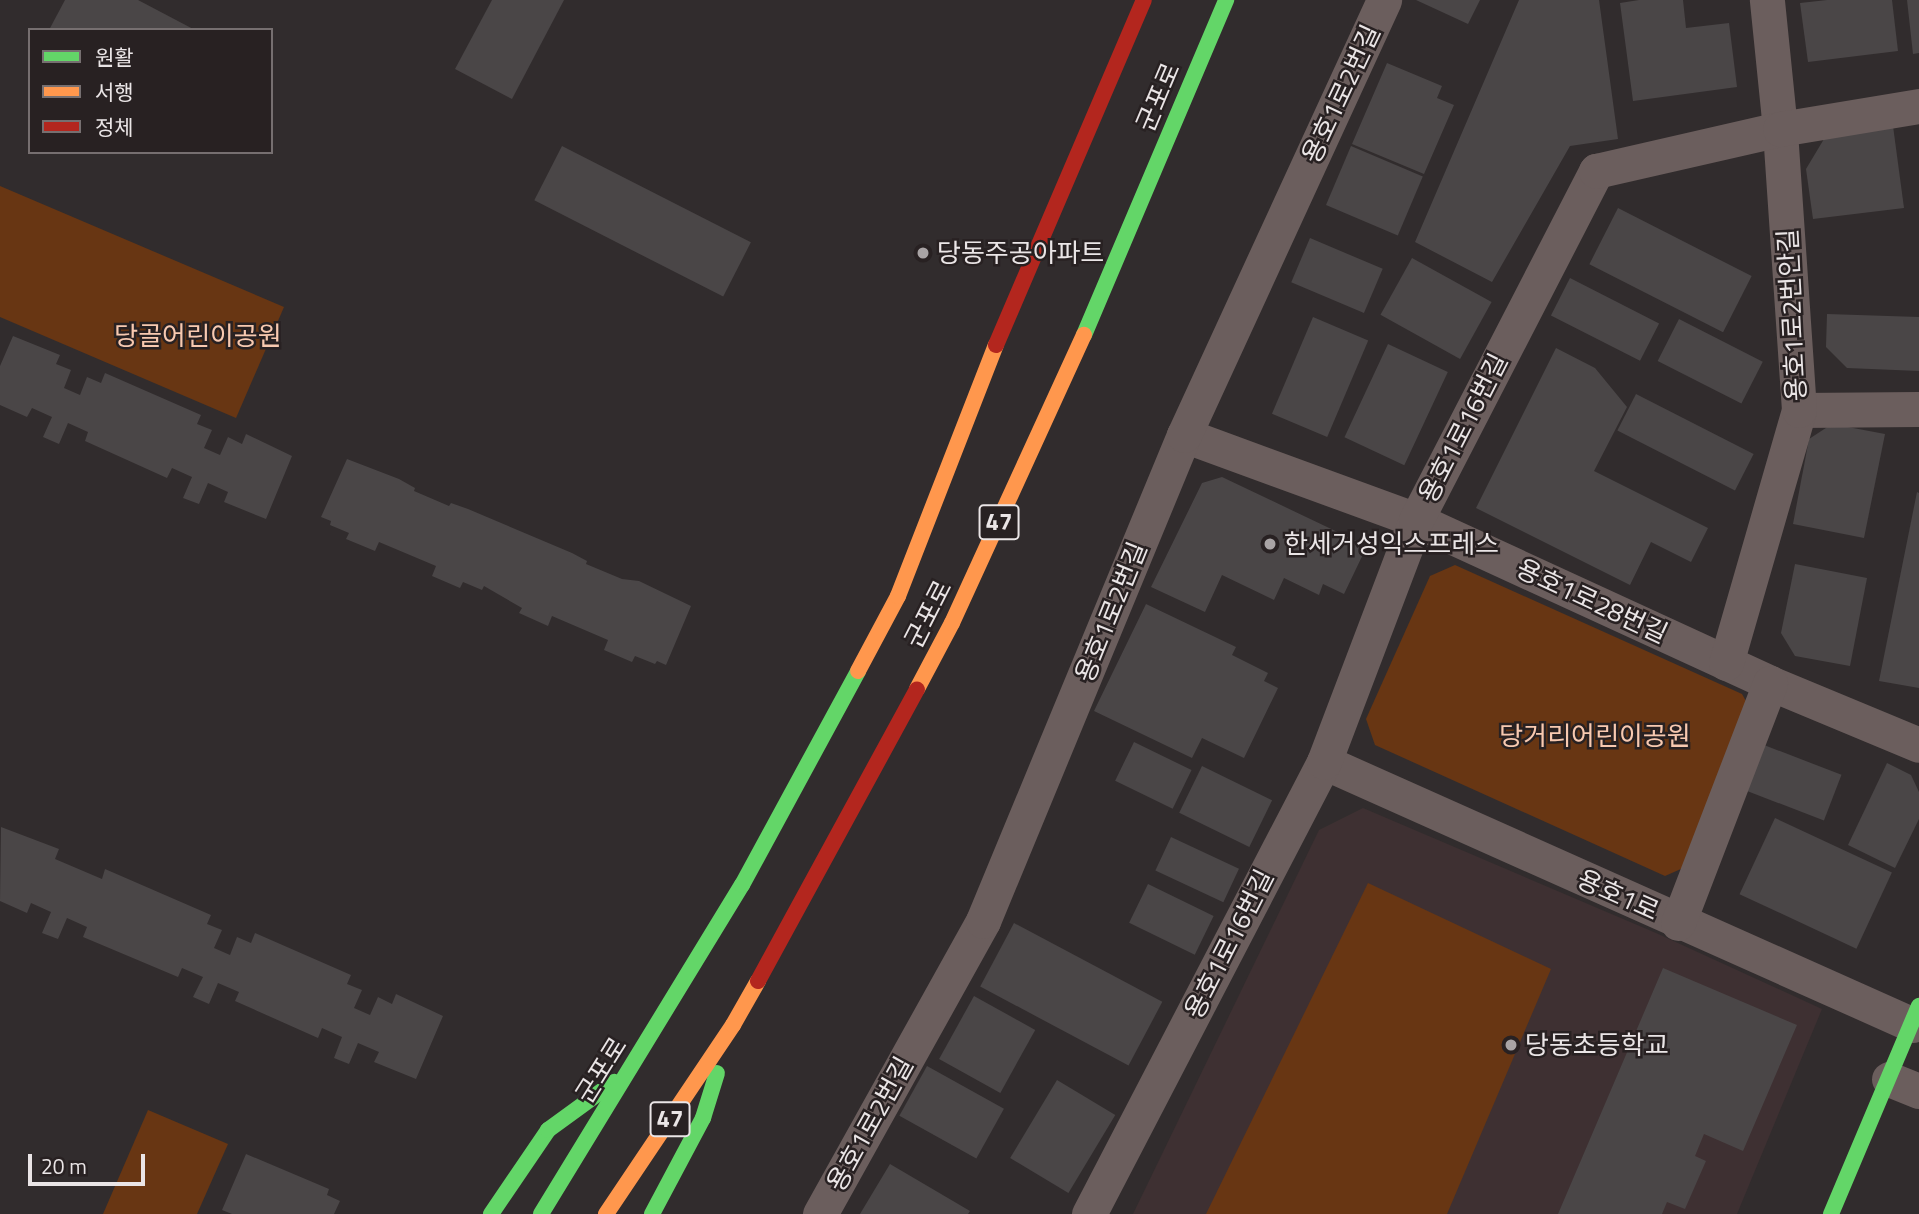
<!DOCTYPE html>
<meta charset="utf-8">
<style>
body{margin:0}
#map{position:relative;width:1919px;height:1214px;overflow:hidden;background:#312c2d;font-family:"Titillium Web","Noto Sans KR",sans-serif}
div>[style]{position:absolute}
.built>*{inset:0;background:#3e3032}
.green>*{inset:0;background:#683613}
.building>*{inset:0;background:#4a4647;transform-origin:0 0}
.street>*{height:35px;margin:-17.5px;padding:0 17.5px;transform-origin:17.5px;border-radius:17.5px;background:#6b5e5d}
.fast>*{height:16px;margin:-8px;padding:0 8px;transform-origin:8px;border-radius:8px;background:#63d668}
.slow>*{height:16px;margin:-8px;padding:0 8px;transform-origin:8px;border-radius:8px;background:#ff974d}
.jam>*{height:16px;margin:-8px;padding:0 8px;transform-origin:8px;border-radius:8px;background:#b3261e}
.dots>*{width:19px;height:19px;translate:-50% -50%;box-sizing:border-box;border:4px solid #282122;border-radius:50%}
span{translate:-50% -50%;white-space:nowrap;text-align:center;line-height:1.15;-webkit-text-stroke:5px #282122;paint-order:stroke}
.shield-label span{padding:2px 5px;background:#282122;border:2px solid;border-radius:5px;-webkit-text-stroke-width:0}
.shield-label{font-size:24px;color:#eae5e6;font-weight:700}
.street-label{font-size:26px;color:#eae5e6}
.poi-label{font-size:26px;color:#eae5e6}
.left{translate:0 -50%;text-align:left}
.park-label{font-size:26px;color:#f8c9b0}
.legend{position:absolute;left:28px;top:28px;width:245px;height:126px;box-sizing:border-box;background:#282122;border:2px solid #766f70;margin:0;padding:9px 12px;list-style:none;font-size:21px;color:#eae5e6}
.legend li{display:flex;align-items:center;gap:14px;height:35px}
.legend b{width:35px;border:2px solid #766f70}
.scale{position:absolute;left:28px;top:1154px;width:117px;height:32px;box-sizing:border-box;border:4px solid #eae5e6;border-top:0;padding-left:9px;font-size:21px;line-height:24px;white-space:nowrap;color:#eae5e6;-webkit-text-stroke:5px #282122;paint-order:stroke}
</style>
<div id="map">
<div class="built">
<div style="clip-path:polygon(1363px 808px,1656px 933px,1822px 1009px,1737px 1214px,1133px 1214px,1319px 830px)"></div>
</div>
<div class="green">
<div style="clip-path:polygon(0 186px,284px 307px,236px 418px,0 317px)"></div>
<div style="clip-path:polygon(1455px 565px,1742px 694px,1751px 710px,1683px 868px,1665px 876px,1375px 745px,1366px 719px,1430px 576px)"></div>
<div style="clip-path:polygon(1368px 883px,1551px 969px,1447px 1214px,1206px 1214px)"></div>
<div style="clip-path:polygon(148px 1110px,228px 1144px,197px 1214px,103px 1214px)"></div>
</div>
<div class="building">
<div style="clip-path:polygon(65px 0,138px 0,195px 30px,49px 30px)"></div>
<div style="clip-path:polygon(492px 0,564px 0,512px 99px,455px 69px)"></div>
<div style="clip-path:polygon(1416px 0,1480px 0,1468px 24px)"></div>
<div style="clip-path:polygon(1519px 0,1599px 0,1618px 139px,1570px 146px,1492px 282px,1415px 242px)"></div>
<div style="clip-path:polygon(1639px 0,1683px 0,1686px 28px,1729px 23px,1737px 87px,1633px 101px,1620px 3px)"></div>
<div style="clip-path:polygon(1827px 0,1892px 0,1898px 51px,1808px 62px,1800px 3px)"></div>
<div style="clip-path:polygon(1907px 0,1919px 0,1919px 53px,1913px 54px)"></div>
<div style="clip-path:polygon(1387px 63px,1442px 86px,1437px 98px,1454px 105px,1424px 174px,1352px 144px)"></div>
<div style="clip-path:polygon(1893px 126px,1904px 208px,1813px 219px,1806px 169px,1827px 134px)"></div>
<div style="left:562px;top:146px;width:212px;height:61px;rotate:27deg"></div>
<div style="left:1351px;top:146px;width:78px;height:64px;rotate:23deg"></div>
<div style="left:1618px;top:208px;width:150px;height:63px;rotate:27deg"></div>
<div style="left:1310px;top:238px;width:79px;height:48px;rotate:23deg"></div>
<div style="left:1412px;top:258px;width:91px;height:65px;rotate:29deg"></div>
<div style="left:1570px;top:278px;width:100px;height:42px;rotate:27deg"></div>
<div style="clip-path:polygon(1827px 314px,1919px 317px,1919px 371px,1847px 368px,1826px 347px)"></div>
<div style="left:1313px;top:317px;width:60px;height:105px;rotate:23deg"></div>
<div style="left:1679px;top:319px;width:94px;height:47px;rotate:27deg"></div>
<div style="clip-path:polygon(13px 336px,60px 355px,56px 364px,71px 370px,64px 388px,80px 395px,87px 377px,101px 383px,105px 373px,201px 415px,197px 424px,212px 430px,204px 448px,220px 455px,228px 437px,242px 444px,246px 434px,292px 456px,266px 519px,224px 502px,228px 492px,208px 483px,199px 504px,183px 498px,192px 477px,172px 468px,167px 478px,85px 441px,88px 432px,68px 423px,59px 444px,43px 437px,52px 417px,32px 408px,27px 417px,0 405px,0 366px)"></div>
<div style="left:1388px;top:344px;width:66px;height:103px;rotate:25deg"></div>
<div style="clip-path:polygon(1556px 348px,1595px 368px,1627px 407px,1594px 471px,1708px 528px,1691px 562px,1651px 542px,1630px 585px,1476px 508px)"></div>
<div style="left:1636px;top:394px;width:132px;height:41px;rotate:27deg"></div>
<div style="clip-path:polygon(1832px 424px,1885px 434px,1864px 538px,1793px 524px,1809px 439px)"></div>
<div style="clip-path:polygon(347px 459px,399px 479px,415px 488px,414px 491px,449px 506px,451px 503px,468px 509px,572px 553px,587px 561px,586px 564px,622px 579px,639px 581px,691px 606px,666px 665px,657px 661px,655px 664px,635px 656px,632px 662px,604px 650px,608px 640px,552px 616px,548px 626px,519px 613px,522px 608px,484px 586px,482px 590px,463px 582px,460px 588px,432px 576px,436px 566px,379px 542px,375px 551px,346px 539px,349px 533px,330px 525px,331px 521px,321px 517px)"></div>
<div style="clip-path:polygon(1222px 477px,1367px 546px,1344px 594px,1323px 584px,1319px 595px,1284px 578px,1274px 600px,1222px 575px,1205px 612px,1151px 587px,1202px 483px)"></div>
<div style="clip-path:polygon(1917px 492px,1919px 493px,1919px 688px,1879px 681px)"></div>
<div style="clip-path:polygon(1795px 564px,1867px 578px,1850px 666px,1795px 656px,1781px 633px)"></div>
<div style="clip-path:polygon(1146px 604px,1236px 647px,1232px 655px,1268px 673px,1264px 681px,1278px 688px,1244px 758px,1202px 738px,1192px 758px,1094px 711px)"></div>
<div style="left:1134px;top:742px;width:64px;height:43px;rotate:26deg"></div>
<div style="left:1764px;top:745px;width:83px;height:49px;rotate:21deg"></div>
<div style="clip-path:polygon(1887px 763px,1911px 775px,1919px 792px,1919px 819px,1895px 868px,1848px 845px)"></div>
<div style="left:1202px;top:766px;width:78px;height:52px;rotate:26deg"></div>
<div style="left:1775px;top:818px;width:129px;height:84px;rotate:25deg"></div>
<div style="clip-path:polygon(1px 827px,59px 849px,55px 859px,102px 879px,105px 869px,211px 915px,207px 924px,222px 930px,214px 948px,230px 955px,237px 937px,251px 943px,255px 933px,351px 975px,347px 984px,362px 990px,354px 1008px,370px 1015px,378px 997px,392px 1004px,396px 994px,443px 1016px,416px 1079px,374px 1062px,379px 1052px,358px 1043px,349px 1064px,334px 1058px,342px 1037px,322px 1028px,318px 1038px,235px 1001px,239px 992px,218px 983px,209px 1004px,193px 997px,203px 977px,182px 968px,178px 977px,83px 937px,87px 927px,67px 918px,58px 939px,42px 933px,51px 912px,31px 903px,27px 913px,0 901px)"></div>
<div style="left:1171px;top:837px;width:75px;height:37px;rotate:25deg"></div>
<div style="left:1148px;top:884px;width:73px;height:43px;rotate:26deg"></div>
<div style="left:1014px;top:923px;width:168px;height:72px;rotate:28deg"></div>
<div style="clip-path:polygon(1663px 968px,1797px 1025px,1743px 1151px,1704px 1134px,1695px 1156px,1706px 1161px,1685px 1209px,1667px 1202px,1662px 1214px,1558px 1214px)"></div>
<div style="left:974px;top:996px;width:70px;height:72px;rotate:29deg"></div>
<div style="left:927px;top:1066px;width:88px;height:57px;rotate:29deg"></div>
<div style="left:1057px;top:1080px;width:68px;height:91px;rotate:31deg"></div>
<div style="clip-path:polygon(246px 1154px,329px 1189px,327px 1195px,340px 1201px,334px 1214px,232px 1214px,222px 1210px)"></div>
<div style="clip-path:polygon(890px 1164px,970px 1211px,968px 1214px,860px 1214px)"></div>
</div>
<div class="street">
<div style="left:1799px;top:410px;width:120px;rotate:-0.5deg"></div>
<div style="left:1184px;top:435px;width:247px;rotate:20.1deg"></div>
<div style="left:1416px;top:520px;width:390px;rotate:24.7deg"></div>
<div style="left:1770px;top:683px;width:161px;rotate:22.6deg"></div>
<div style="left:1726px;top:663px;width:263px;rotate:-73.9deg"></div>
<div style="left:1799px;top:410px;width:282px;rotate:-93.9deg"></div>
<div style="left:1780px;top:129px;width:130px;rotate:-95.8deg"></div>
<div style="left:1324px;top:762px;width:645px;rotate:24.06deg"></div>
<div style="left:1678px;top:923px;width:257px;rotate:-69deg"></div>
<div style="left:1889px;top:1079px;width:32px;rotate:22deg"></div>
<div style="left:820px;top:1214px;width:335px;rotate:-60.9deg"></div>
<div style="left:983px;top:921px;width:526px;rotate:-67.53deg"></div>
<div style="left:1184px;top:435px;width:479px;rotate:-65.3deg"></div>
<div style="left:1089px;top:1214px;width:509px;rotate:-62.53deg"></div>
<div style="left:1324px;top:762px;width:259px;rotate:-69.2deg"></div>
<div style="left:1416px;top:520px;width:393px;rotate:-62.7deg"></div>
<div style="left:1596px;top:171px;width:189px;rotate:-12.9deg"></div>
<div style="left:1780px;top:129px;width:141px;rotate:-9.4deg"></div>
</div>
<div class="fast">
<div style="left:1084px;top:335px;width:364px;rotate:-67deg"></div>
<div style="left:491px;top:1214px;width:102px;rotate:-55.8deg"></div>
<div style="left:548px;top:1130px;width:82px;rotate:-36deg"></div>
<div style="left:541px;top:1214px;width:386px;rotate:-58.6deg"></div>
<div style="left:742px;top:885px;width:243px;rotate:-61.5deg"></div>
<div style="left:652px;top:1214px;width:109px;rotate:-62deg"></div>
<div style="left:703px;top:1118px;width:47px;rotate:-72.7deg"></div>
<div style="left:1831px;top:1214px;width:226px;rotate:-67.1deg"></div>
</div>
<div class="slow">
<div style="left:858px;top:671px;width:85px;rotate:-61.9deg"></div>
<div style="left:898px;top:596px;width:269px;rotate:-68.7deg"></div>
<div style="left:917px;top:689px;width:75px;rotate:-62.1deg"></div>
<div style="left:952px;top:623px;width:317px;rotate:-65.4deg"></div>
<div style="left:606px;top:1214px;width:228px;rotate:-56.1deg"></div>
<div style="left:733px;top:1025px;width:51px;rotate:-60.4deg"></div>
</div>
<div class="jam">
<div style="left:996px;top:345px;width:375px;rotate:-66.8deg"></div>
<div style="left:758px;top:981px;width:332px;rotate:-61.4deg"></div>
</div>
<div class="dots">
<div style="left:923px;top:253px;background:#a9a4a5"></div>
<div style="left:1270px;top:544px;background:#a9a4a5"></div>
<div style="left:1511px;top:1045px;background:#a9a4a5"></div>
</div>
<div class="shield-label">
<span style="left:999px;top:522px">47</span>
<span style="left:670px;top:1119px">47</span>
</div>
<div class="street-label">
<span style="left:1341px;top:94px;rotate:-65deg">용호1로2번길</span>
<span style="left:1158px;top:97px;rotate:-67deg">군포로</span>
<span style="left:1792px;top:315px;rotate:-93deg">용호1로2번안길</span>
<span style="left:1463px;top:428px;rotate:-63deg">용호1로16번길</span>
<span style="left:1592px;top:601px;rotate:25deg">용호1로28번길</span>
<span style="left:1111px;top:612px;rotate:-68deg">용호1로2번길</span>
<span style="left:928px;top:614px;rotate:-63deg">군포로</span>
<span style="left:1618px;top:895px;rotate:24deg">용호1로</span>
<span style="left:1229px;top:944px;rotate:-63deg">용호1로16번길</span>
<span style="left:601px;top:1070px;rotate:-58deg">군포로</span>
<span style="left:870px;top:1124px;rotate:-61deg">용호1로2번길</span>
</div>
<div class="poi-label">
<span class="left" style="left:937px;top:253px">당동주공아파트</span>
<span class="left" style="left:1284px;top:544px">한세거성익스프레스</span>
<span class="left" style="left:1525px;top:1045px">당동초등학교</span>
</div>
<div class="park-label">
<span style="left:198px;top:336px">당골어린이공원</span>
<span style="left:1595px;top:736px">당거리어린이공원</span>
</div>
<ul class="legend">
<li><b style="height:9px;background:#63d668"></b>원활</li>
<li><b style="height:9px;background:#ff974d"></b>서행</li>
<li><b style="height:9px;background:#b3261e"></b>정체</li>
</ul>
<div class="scale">20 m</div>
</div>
